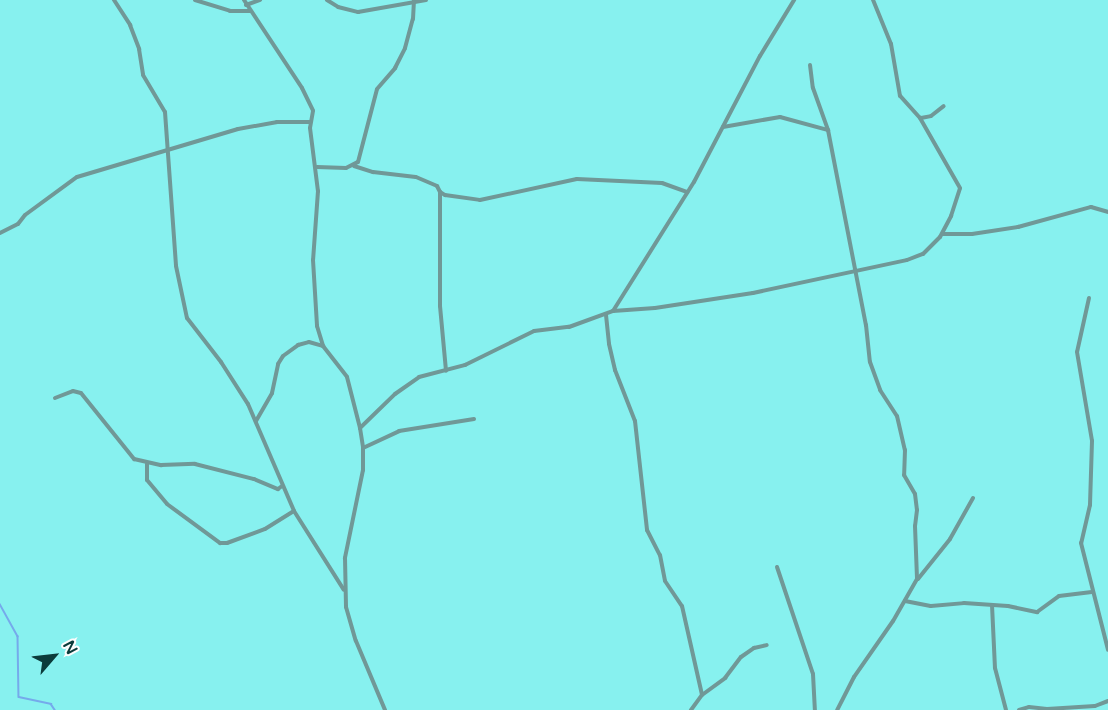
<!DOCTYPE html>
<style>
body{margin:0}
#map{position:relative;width:1108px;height:710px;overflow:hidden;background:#87f1ef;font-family:"Varela Round",sans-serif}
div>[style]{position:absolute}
.stream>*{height:1.5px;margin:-0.75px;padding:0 0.75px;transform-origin:0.75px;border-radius:0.75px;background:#75aaeb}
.minor>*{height:4px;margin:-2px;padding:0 2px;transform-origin:2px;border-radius:2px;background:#709897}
span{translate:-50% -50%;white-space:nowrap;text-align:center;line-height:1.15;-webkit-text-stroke:4.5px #fdfdfd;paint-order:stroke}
.north{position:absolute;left:24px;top:626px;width:60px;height:60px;-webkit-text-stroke:4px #fdfdfd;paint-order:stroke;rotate:62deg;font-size:16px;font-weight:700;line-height:24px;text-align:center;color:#0b3c3b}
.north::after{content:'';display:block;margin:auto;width:21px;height:27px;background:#0b3c3b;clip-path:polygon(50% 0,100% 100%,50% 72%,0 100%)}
</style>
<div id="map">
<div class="stream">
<div style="left:0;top:604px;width:37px;rotate:61deg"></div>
<div style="left:18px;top:636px;width:61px;rotate:89.1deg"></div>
<div style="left:19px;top:697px;width:33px;rotate:12deg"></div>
<div style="left:51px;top:704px;width:7px;rotate:56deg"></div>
</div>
<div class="minor">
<div style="left:114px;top:0;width:30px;rotate:57deg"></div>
<div style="left:130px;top:25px;width:26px;rotate:69deg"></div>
<div style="left:139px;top:49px;width:26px;rotate:81deg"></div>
<div style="left:143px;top:75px;width:43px;rotate:59.3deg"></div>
<div style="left:165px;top:112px;width:154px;rotate:85.9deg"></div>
<div style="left:176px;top:266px;width:53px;rotate:78.1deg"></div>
<div style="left:187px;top:318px;width:56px;rotate:52.3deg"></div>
<div style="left:221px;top:362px;width:50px;rotate:57.3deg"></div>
<div style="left:248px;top:404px;width:116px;rotate:66.7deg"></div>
<div style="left:294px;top:511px;width:93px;rotate:57.7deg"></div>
<div style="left:195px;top:0;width:37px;rotate:17deg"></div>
<div style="left:230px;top:11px;width:20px"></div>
<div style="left:244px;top:0;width:105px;rotate:56.6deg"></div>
<div style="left:302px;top:88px;width:25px;rotate:64deg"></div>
<div style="left:313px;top:111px;width:17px;rotate:100deg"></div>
<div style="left:310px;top:128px;width:64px;rotate:82.8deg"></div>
<div style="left:318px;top:191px;width:69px;rotate:94.1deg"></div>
<div style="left:313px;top:260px;width:66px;rotate:86.5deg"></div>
<div style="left:317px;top:326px;width:21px;rotate:73deg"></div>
<div style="left:323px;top:346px;width:39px;rotate:52deg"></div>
<div style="left:347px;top:377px;width:53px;rotate:75.7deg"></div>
<div style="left:360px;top:428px;width:20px;rotate:81deg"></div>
<div style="left:363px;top:448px;width:22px;rotate:90deg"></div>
<div style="left:363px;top:470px;width:90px;rotate:101.6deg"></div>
<div style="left:345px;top:558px;width:49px;rotate:88.8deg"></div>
<div style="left:346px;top:607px;width:35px;rotate:74deg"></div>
<div style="left:356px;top:641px;width:75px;rotate:67.2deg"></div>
<div style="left:327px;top:0;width:13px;rotate:32deg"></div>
<div style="left:338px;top:7px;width:21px;rotate:14deg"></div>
<div style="left:358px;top:12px;width:69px;rotate:-10deg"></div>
<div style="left:246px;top:5px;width:15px;rotate:-20deg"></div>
<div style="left:810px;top:65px;width:23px;rotate:83deg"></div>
<div style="left:813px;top:88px;width:45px;rotate:70.3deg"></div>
<div style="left:828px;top:130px;width:199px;rotate:79deg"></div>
<div style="left:866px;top:325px;width:37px;rotate:84deg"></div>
<div style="left:870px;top:362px;width:30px;rotate:70deg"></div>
<div style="left:880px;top:390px;width:31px;rotate:57deg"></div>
<div style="left:897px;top:416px;width:35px;rotate:77deg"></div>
<div style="left:905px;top:450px;width:25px;rotate:92deg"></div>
<div style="left:904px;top:475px;width:22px;rotate:60deg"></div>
<div style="left:915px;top:494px;width:16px;rotate:83deg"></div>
<div style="left:917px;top:510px;width:16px;rotate:97deg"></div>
<div style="left:915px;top:526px;width:53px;rotate:87.8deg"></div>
<div style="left:917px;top:579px;width:48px;rotate:119.7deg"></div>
<div style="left:893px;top:621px;width:68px;rotate:124.9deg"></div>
<div style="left:854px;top:677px;width:37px;rotate:117deg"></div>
<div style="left:921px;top:118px;width:10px;rotate:-11deg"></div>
<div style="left:931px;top:116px;width:16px;rotate:-38deg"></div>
<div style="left:723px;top:127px;width:58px;rotate:-10deg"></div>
<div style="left:780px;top:117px;width:50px;rotate:15.2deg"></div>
<div style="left:354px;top:166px;width:20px;rotate:18deg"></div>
<div style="left:373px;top:172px;width:43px;rotate:6.6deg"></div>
<div style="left:416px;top:177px;width:23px;rotate:23deg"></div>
<div style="left:437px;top:186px;width:7px;rotate:63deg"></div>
<div style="left:440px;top:192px;width:6px;rotate:31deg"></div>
<div style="left:445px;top:195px;width:35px;rotate:8deg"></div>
<div style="left:480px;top:200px;width:99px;rotate:-12.2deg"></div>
<div style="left:577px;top:179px;width:85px;rotate:2.7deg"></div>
<div style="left:662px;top:183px;width:27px;rotate:20deg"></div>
<div style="left:317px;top:167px;width:29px;rotate:2deg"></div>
<div style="left:346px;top:168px;width:13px;rotate:-27deg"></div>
<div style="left:358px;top:162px;width:75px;rotate:-75.4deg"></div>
<div style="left:377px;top:89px;width:28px;rotate:-49deg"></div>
<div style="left:395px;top:68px;width:22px;rotate:-63deg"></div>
<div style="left:405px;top:48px;width:30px;rotate:-75deg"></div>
<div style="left:413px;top:19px;width:19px;rotate:-87deg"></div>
<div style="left:440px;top:192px;width:114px;rotate:90deg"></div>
<div style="left:440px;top:306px;width:65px;rotate:84.7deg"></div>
<div style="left:0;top:233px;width:20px;rotate:-27deg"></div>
<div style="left:18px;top:224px;width:11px;rotate:-52deg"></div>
<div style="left:25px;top:215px;width:64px;rotate:-36.2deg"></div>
<div style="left:77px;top:177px;width:168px;rotate:-16.6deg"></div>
<div style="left:238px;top:129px;width:40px;rotate:-10deg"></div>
<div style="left:277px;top:122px;width:33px"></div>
<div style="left:943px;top:234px;width:29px"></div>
<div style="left:972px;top:234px;width:47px;rotate:-8.7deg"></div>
<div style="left:1018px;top:227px;width:76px;rotate:-15.3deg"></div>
<div style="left:1091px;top:207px;width:18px;rotate:16deg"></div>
<div style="left:1089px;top:298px;width:55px;rotate:102.5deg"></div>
<div style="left:1077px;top:352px;width:90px;rotate:80.4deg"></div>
<div style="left:1092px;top:441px;width:64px;rotate:91.8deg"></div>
<div style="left:1090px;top:505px;width:39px;rotate:103deg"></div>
<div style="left:1081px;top:543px;width:110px;rotate:75.8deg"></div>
<div style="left:613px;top:311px;width:42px;rotate:-4.1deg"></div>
<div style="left:655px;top:308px;width:99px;rotate:-8.7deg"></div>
<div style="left:753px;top:293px;width:157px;rotate:-12.1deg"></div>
<div style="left:907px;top:260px;width:17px;rotate:-21deg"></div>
<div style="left:923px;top:254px;width:24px;rotate:-45deg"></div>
<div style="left:940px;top:237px;width:24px;rotate:-62deg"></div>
<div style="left:951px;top:216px;width:29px;rotate:-72deg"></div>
<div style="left:960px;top:188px;width:81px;rotate:-119.7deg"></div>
<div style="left:920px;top:118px;width:30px;rotate:-132deg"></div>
<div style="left:900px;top:96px;width:53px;rotate:-99.8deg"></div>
<div style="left:891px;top:44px;width:48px;rotate:-112.2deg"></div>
<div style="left:606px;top:315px;width:29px;rotate:84deg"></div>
<div style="left:609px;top:344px;width:27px;rotate:77deg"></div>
<div style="left:615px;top:370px;width:55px;rotate:68.6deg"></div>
<div style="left:635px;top:421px;width:110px;rotate:83.7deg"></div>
<div style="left:647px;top:530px;width:28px;rotate:63deg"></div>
<div style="left:660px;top:555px;width:26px;rotate:79deg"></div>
<div style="left:665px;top:581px;width:30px;rotate:56deg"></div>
<div style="left:682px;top:606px;width:91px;rotate:77.3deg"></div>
<div style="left:55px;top:398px;width:19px;rotate:-21deg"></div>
<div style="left:73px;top:391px;width:8px;rotate:14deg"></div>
<div style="left:81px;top:393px;width:85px;rotate:51.2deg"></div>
<div style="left:134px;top:459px;width:28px;rotate:13deg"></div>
<div style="left:161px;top:465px;width:34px;rotate:-2deg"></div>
<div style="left:195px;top:464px;width:61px;rotate:14.3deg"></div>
<div style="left:254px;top:479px;width:26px;rotate:23deg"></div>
<div style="left:278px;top:489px;width:5px;rotate:-37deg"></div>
<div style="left:256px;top:421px;width:32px;rotate:-60deg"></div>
<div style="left:272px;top:393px;width:30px;rotate:-78deg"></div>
<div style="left:278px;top:364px;width:9px;rotate:-58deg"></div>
<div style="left:283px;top:356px;width:19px;rotate:-36deg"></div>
<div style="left:298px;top:345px;width:11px;rotate:-15deg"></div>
<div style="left:309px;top:342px;width:15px;rotate:16deg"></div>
<div style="left:360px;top:428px;width:49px;rotate:-44.2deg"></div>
<div style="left:395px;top:394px;width:29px;rotate:-35deg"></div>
<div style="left:419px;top:377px;width:48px;rotate:-14.6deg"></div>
<div style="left:465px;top:365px;width:77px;rotate:-26.2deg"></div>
<div style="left:534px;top:331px;width:35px;rotate:-7deg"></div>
<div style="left:569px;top:327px;width:47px;rotate:-20deg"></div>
<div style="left:613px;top:311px;width:152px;rotate:-57.9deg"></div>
<div style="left:694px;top:182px;width:142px;rotate:-62.4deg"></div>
<div style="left:760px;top:56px;width:66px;rotate:-58.7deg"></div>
<div style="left:363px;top:448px;width:40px;rotate:-25deg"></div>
<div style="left:399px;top:431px;width:76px;rotate:-9.1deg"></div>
<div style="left:147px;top:464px;width:16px;rotate:90deg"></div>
<div style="left:147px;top:480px;width:31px;rotate:50deg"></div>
<div style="left:167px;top:504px;width:66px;rotate:36.3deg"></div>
<div style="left:220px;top:543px;width:7px"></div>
<div style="left:227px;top:543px;width:40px;rotate:-20.2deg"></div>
<div style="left:265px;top:529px;width:34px;rotate:-32deg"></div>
<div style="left:777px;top:567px;width:113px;rotate:71.4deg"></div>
<div style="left:813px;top:674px;width:36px;rotate:87deg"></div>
<div style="left:918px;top:579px;width:51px;rotate:-51.3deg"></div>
<div style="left:950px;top:539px;width:47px;rotate:-60.7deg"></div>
<div style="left:905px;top:601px;width:26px;rotate:11deg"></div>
<div style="left:931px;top:606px;width:33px;rotate:-5deg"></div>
<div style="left:964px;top:603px;width:44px;rotate:3.9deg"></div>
<div style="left:1008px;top:606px;width:30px;rotate:12deg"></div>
<div style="left:1037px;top:612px;width:27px;rotate:-36deg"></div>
<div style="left:1059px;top:596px;width:33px;rotate:-7deg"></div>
<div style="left:992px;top:605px;width:63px;rotate:87.3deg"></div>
<div style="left:995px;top:668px;width:43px;rotate:75.3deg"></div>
<div style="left:691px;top:710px;width:19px;rotate:-54deg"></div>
<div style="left:702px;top:695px;width:29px;rotate:-36deg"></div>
<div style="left:725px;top:678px;width:26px;rotate:-53deg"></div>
<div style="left:741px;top:657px;width:16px;rotate:-35deg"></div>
<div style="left:754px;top:648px;width:13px;rotate:-13deg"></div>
<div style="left:1019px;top:710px;width:10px;rotate:-17deg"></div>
<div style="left:1029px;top:707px;width:18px;rotate:6deg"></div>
<div style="left:1047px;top:709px;width:48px;rotate:-3.6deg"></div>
<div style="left:1095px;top:706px;width:14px;rotate:-21deg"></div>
</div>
<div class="north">N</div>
</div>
